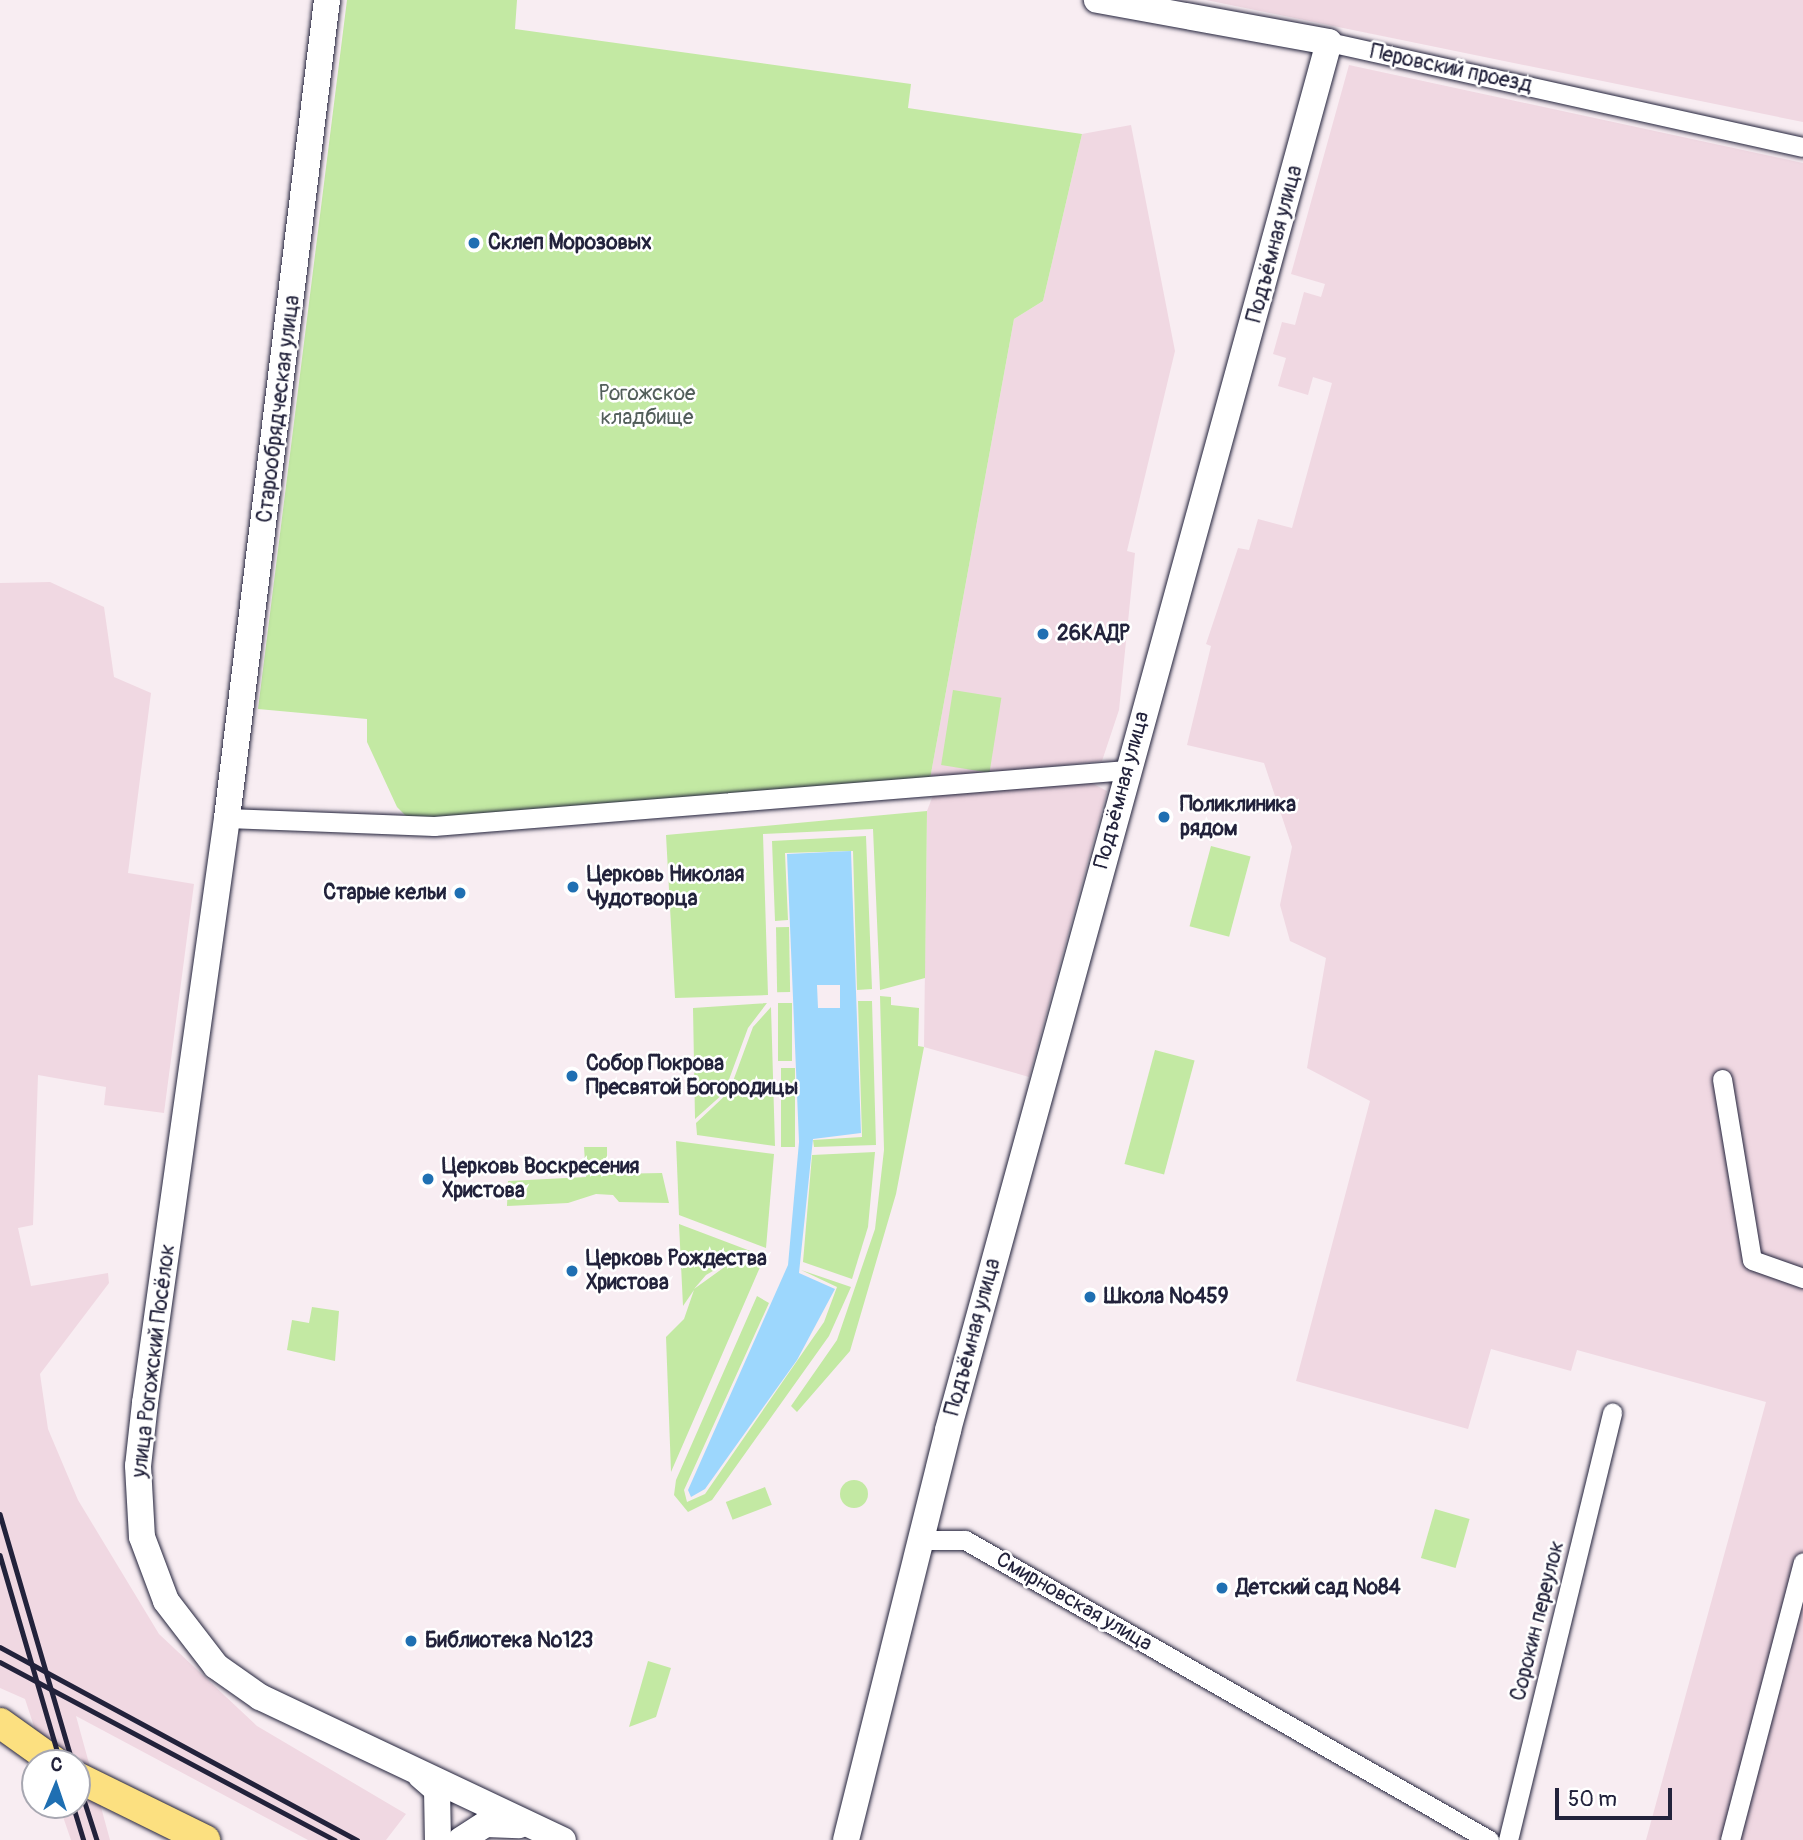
<!DOCTYPE html>
<meta charset="utf-8">
<style>
body{margin:0}
#map{position:relative;width:1803px;height:1840px;overflow:hidden;background:#f8edf2;font-family:Pangolin,sans-serif}
div>[style]{position:absolute}
.built>*{inset:0;background:#f0d8e2}
.green>*{inset:0;background:#c3e9a3;transform-origin:0 0}
.round{border-radius:50%}
.water>*{inset:0;background:#9dd7fd}
.roads{filter:drop-shadow(0 0 2px #22223b) drop-shadow(0 0 2px #22223b)}
.street>*{height:19px;margin:-9.5px;padding:0 9.5px;transform-origin:9.5px;border-radius:9.5px;background:#fff}
.secondary>*{height:26px;margin:-13px;padding:0 13px;transform-origin:13px;border-radius:13px;background:#fff}
.primary>*{height:30px;margin:-15px;padding:0 15px;transform-origin:15px;border-radius:15px;background:#fce080}
.rail>*{height:4.5px;margin:-2.25px;padding:0 2.25px;transform-origin:2.25px;border-radius:2.25px;background:#22223b}
.dots>*{width:19px;height:19px;translate:-50% -50%;box-sizing:border-box;border:4px solid #fff;border-radius:50%}
span{translate:-50% -50%;white-space:nowrap;text-align:center;line-height:1.15;-webkit-text-stroke:5px #fff;paint-order:stroke}
.street-label{font-size:21px;color:#22223b}
.poi-label{font-size:21px;color:#22223b;font-weight:700}
.left{translate:0 -50%;text-align:left}
.right{translate:-100% -50%;text-align:right}
.park-label{font-size:21px;color:#525e5a}
.north{position:absolute;left:21px;top:1749px;width:70px;height:70px;box-sizing:border-box;background:#fff;border:2px solid #a7a7b1;border-radius:50%;rotate:2deg;font-size:19px;font-weight:700;line-height:28px;text-align:center;color:#22223b}
.north::after{content:'';display:block;margin:auto;width:24px;height:32px;background:#1f6fb2;clip-path:polygon(50% 0,100% 100%,50% 72%,0 100%)}
.scale{position:absolute;left:1555px;top:1788px;width:117px;height:32px;box-sizing:border-box;border:4px solid #22223b;border-top:0;padding-left:9px;font-size:21px;line-height:24px;white-space:nowrap;color:#22223b;-webkit-text-stroke:5px #fff;paint-order:stroke}
</style>
<div id="map">
<div class="built">
<div style="clip-path:polygon(1206px 0,1803px 0,1803px 122px)"></div>
<div style="clip-path:polygon(1349px 65px,1803px 163px,1803px 1840px,1646px 1840px,1766px 1402px,1577px 1350px,1571px 1371px,1491px 1349px,1468px 1429px,1296px 1381px,1370px 1101px,1307px 1068px,1326px 958px,1290px 941px,1280px 905px,1292px 847px,1264px 763px,1187px 745px,1211px 646px,1206px 644px,1238px 548px,1249px 550px,1258px 519px,1292px 528px,1332px 383px,1313px 377px,1308px 395px,1278px 386px,1286px 358px,1273px 354px,1282px 322px,1295px 325px,1304px 292px,1321px 297px,1325px 284px,1291px 274px)"></div>
<div style="clip-path:polygon(1131px 125px,1175px 351px,1127px 551px,1135px 553px,1119px 710px,1102px 761px,930px 779px,1014px 319px,1043px 301px,1082px 134px)"></div>
<div style="clip-path:polygon(50px 582px,104px 607px,114px 677px,151px 693px,128px 873px,194px 884px,164px 1113px,104px 1105px,106px 1087px,38px 1075px,33px 1225px,18px 1228px,31px 1286px,108px 1273px,109px 1283px,40px 1374px,48px 1429px,78px 1500px,159px 1634px,257px 1726px,406px 1814px,386px 1840px,308px 1840px,76px 1716px,110px 1840px,71px 1840px,59px 1805px,77px 1805px,77px 1763px,46px 1763px,25px 1699px,0 1688px,0 583px)"></div>
<div style="clip-path:polygon(1082px 778px,1107px 791px,1029px 1077px,924px 1047px,927px 811px,935px 790px)"></div>
</div>
<div class="green">
<div style="clip-path:polygon(347px 0,517px 0,515px 29px,911px 84px,908px 108px,1082px 134px,1043px 301px,1014px 319px,930px 779px,410px 820px,397px 807px,367px 742px,367px 719px,258px 709px)"></div>
<div style="left:953px;top:690px;width:49px;height:76px;rotate:9deg"></div>
<div style="clip-path:polygon(927px 811px,925px 978px,880px 990px,873px 829px,763px 834px,768px 995px,675px 998px,666px 835px)"></div>
<div style="clip-path:polygon(866px 836px,872px 989px,857px 990px,853px 851px,785px 853px,788px 920px,775px 921px,772px 841px)"></div>
<div style="left:1211px;top:846px;width:41px;height:83px;rotate:15deg"></div>
<div style="left:789px;top:927px;width:65px;height:13px;rotate:89deg"></div>
<div style="clip-path:polygon(880px 996px,891px 997px,891px 1005px,919px 1008px,918px 1046px,924px 1047px,896px 1194px,850px 1351px,797px 1412px,791px 1406px,837px 1340px,875px 1229px,884px 1150px)"></div>
<div style="clip-path:polygon(858px 1001px,872px 1001px,876px 1145px,814px 1147px,813px 1140px,862px 1137px)"></div>
<div style="clip-path:polygon(767px 1003px,748px 1028px,724px 1093px,695px 1119px,693px 1008px)"></div>
<div style="left:778px;top:1003px;width:14px;height:58px"></div>
<div style="clip-path:polygon(771px 1007px,775px 1146px,697px 1135px,696px 1123px,729px 1092px,753px 1027px)"></div>
<div style="left:1155px;top:1050px;width:41px;height:118px;rotate:15deg"></div>
<div style="left:781px;top:1068px;width:14px;height:79px"></div>
<div style="clip-path:polygon(676px 1141px,774px 1154px,766px 1248px,679px 1215px)"></div>
<div style="clip-path:polygon(584px 1147px,607px 1147px,607px 1174px,662px 1173px,669px 1203px,619px 1202px,613px 1195px,596px 1194px,568px 1203px,507px 1206px,508px 1181px,586px 1177px)"></div>
<div style="clip-path:polygon(875px 1152px,868px 1227px,852px 1279px,803px 1262px,812px 1155px)"></div>
<div style="clip-path:polygon(679px 1224px,761px 1255px,725px 1264px,706px 1275px,694px 1289px,726px 1266px,764px 1258px,671px 1472px,666px 1337px,684px 1319px,694px 1290px,683px 1306px)"></div>
<div style="clip-path:polygon(801px 1270px,851px 1287px,829px 1336px,712px 1500px,688px 1512px,674px 1495px,676px 1480px,757px 1296px,769px 1303px,684px 1490px,687px 1502px,705px 1494px,824px 1322px,837px 1287px)"></div>
<div style="clip-path:polygon(312px 1307px,339px 1311px,335px 1361px,287px 1350px,292px 1320px,309px 1323px)"></div>
<div class="round" style="left:840px;top:1480px;width:28px;height:28px"></div>
<div style="left:765px;top:1487px;width:19px;height:42px;rotate:69deg"></div>
<div style="left:1435px;top:1509px;width:36px;height:51px;rotate:16deg"></div>
<div style="clip-path:polygon(648px 1661px,671px 1668px,656px 1717px,629px 1727px)"></div>
</div>
<div class="water">
<div style="clip-path:polygon(evenodd,851px 851px,861px 1133px,813px 1139px,799px 1273px,835px 1289px,797px 1360px,705px 1489px,691px 1497px,688px 1490px,788px 1265px,799px 1142px,787px 854px,851px 851px,817px 985px,840px 985px,840px 1008px,818px 1008px,817px 985px)"></div>
</div>
<div class="roads">
<div class="street">
<div style="left:1329px;top:42px;width:485px;rotate:12.5deg"></div>
<div style="left:227px;top:818px;width:207px;rotate:2.2deg"></div>
<div style="left:434px;top:826px;width:695px;rotate:-4.62deg"></div>
<div style="left:1722px;top:1079px;width:183px;rotate:80.6deg"></div>
<div style="left:1752px;top:1260px;width:54px;rotate:19.4deg"></div>
<div style="left:921px;top:1540px;width:44px"></div>
<div style="left:965px;top:1540px;width:604px;rotate:29.79deg"></div>
<div style="left:1508px;top:1840px;width:440px;rotate:-76.3deg"></div>
<div style="left:1730px;top:1840px;width:287px;rotate:-75.3deg"></div>
</div>
<div class="secondary">
<div style="left:327px;top:0;width:824px;rotate:96.97deg"></div>
<div style="left:227px;top:818px;width:591px;rotate:97.98deg"></div>
<div style="left:145px;top:1403px;width:63px;rotate:96.3deg"></div>
<div style="left:138px;top:1466px;width:71px;rotate:86.8deg"></div>
<div style="left:142px;top:1537px;width:68px;rotate:69.4deg"></div>
<div style="left:166px;top:1601px;width:82px;rotate:52.4deg"></div>
<div style="left:216px;top:1666px;width:54px;rotate:35.2deg"></div>
<div style="left:260px;top:1697px;width:335px;rotate:25.3deg"></div>
<div style="left:421px;top:1776px;width:21px;rotate:41deg"></div>
<div style="left:437px;top:1790px;width:50px;rotate:88.9deg"></div>
<div style="left:461px;top:1840px;width:30px;rotate:-33deg"></div>
<div style="left:486px;top:1824px;width:33px;rotate:2deg"></div>
<div style="left:846px;top:1840px;width:422px;rotate:-76deg"></div>
<div style="left:948px;top:1430px;width:1439px;rotate:-74.65deg"></div>
<div style="left:1329px;top:42px;width:236px;rotate:-169.7deg"></div>
</div>
<div class="primary">
<div style="left:0;top:1723px;width:69px;rotate:35.5deg"></div>
<div style="left:77px;top:1777px;width:143px;rotate:26.2deg"></div>
</div>
</div>
<div class="rail">
<div style="left:0;top:1514px;width:259px;rotate:73.7deg"></div>
<div style="left:0;top:1555px;width:217px;rotate:73.7deg"></div>
<div style="left:0;top:1647px;width:406px;rotate:28.4deg"></div>
<div style="left:0;top:1662px;width:379px;rotate:28deg"></div>
<div style="left:77px;top:1778px;width:65px;rotate:72.1deg"></div>
<div style="left:73px;top:1805px;width:37px;rotate:73deg"></div>
</div>
<div class="dots">
<div style="left:474px;top:243px;background:#1f6fb2"></div>
<div style="left:1043px;top:634px;background:#1f6fb2"></div>
<div style="left:1164px;top:817px;background:#1f6fb2"></div>
<div style="left:573px;top:887px;background:#1f6fb2"></div>
<div style="left:460px;top:893px;background:#1f6fb2"></div>
<div style="left:572px;top:1076px;background:#1f6fb2"></div>
<div style="left:428px;top:1179px;background:#1f6fb2"></div>
<div style="left:572px;top:1271px;background:#1f6fb2"></div>
<div style="left:1090px;top:1297px;background:#1f6fb2"></div>
<div style="left:1222px;top:1588px;background:#1f6fb2"></div>
<div style="left:411px;top:1641px;background:#1f6fb2"></div>
</div>
<div class="street-label">
<span style="left:1451px;top:69px;rotate:12deg">Перовский проезд</span>
<span style="left:1275px;top:244px;rotate:-75deg">Подъёмная улица</span>
<span style="left:279px;top:409px;rotate:-83deg">Старообрядческая улица</span>
<span style="left:1122px;top:790px;rotate:-75deg">Подъёмная улица</span>
<span style="left:973px;top:1337px;rotate:-75deg">Подъёмная улица</span>
<span style="left:154px;top:1361px;rotate:-83deg">улица Рогожский Посёлок</span>
<span style="left:1074px;top:1602px;rotate:30deg">Смирновская улица</span>
<span style="left:1538px;top:1621px;rotate:-76deg">Сорокин переулок</span>
</div>
<div class="poi-label">
<span class="left" style="left:488px;top:243px">Склеп Морозовых</span>
<span class="left" style="left:1057px;top:634px">26КАДР</span>
<span class="left" style="left:1180px;top:817px">Поликлиника<br>рядом</span>
<span class="left" style="left:587px;top:887px">Церковь Николая<br>Чудотворца</span>
<span class="right" style="left:446px;top:893px">Старые кельи</span>
<span class="left" style="left:586px;top:1076px">Собор Покрова<br>Пресвятой Богородицы</span>
<span class="left" style="left:442px;top:1179px">Церковь Воскресения<br>Христова</span>
<span class="left" style="left:586px;top:1271px">Церковь Рождества<br>Христова</span>
<span class="left" style="left:1104px;top:1297px">Школа №459</span>
<span class="left" style="left:1236px;top:1588px">Детский сад №84</span>
<span class="left" style="left:425px;top:1641px">Библиотека №123</span>
</div>
<div class="park-label">
<span style="left:647px;top:406px">Рогожское<br>кладбище</span>
</div>
<div class="north">С</div>
<div class="scale">50 m</div>
</div>
